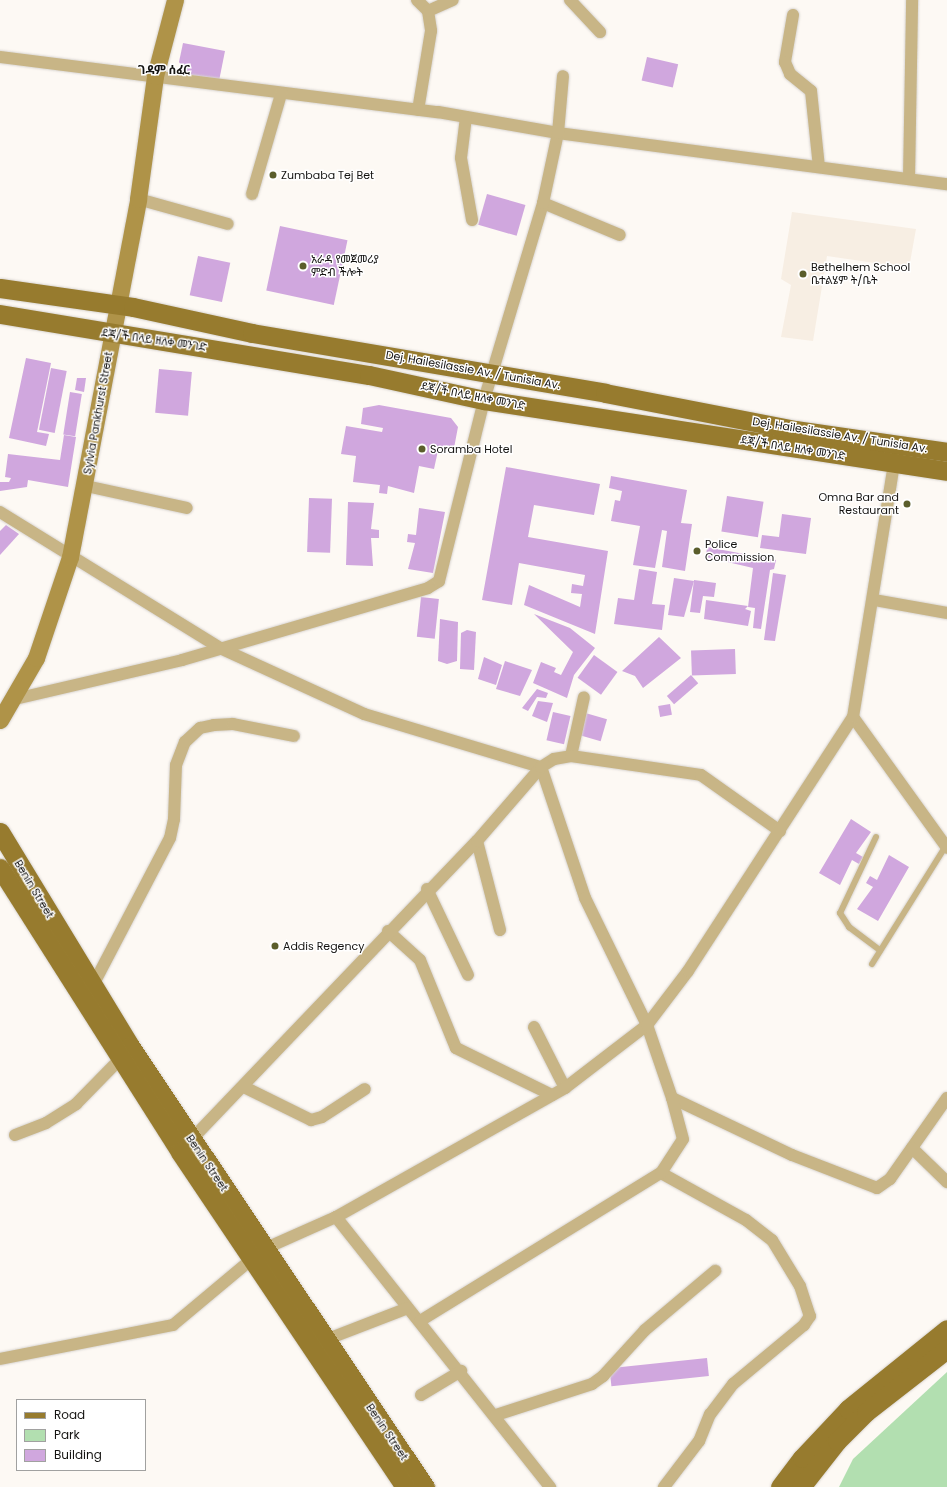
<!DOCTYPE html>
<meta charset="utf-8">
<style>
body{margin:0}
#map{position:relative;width:947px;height:1487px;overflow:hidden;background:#fdf9f4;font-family:Poppins,"Noto Sans Ethiopic",sans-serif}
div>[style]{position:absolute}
.built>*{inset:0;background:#f7eee3}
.green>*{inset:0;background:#b2dfb0}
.building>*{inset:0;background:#d0a7de;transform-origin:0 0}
.roads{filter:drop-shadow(0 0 1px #d8d4d0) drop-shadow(0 0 1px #d8d4d0)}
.lane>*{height:6px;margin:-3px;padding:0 3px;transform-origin:3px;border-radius:3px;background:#c8b586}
.street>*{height:12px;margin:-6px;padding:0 6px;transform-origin:6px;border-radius:6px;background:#c8b586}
.secondary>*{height:17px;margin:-8.5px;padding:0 8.5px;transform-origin:8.5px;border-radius:8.5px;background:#af9348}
.primary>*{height:19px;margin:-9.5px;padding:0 9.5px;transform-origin:9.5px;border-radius:9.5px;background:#977b2e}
.dots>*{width:11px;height:11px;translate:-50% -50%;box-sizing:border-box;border:2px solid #fff;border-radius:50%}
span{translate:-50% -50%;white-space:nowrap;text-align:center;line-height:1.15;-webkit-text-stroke:3px #fff;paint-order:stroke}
.poi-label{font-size:11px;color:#151412}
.left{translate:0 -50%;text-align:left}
.right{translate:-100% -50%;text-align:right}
.street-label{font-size:11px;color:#151412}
.neighbourhood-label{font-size:12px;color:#151412;font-weight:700}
.legend{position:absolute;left:16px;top:1399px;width:130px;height:72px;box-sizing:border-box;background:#fff;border:1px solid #a1a1a0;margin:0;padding:5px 7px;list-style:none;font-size:12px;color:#151412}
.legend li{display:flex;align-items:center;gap:8px;height:20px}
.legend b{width:20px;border:1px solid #a1a1a0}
</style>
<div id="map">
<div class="built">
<div style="clip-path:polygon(792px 212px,916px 229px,909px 268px,827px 256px,813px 341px,781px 337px,791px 285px,781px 279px)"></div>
</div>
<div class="green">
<div style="clip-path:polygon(947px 1372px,947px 1487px,839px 1487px,853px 1459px)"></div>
</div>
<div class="building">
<div style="clip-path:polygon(183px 43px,225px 51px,219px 81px,187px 75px,179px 62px)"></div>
<div style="left:647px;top:57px;width:32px;height:24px;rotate:13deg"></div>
<div style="left:487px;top:194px;width:40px;height:32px;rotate:16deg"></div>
<div style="left:280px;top:226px;width:69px;height:66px;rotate:12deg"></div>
<div style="left:198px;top:256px;width:33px;height:40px;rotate:12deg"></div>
<div style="clip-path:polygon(26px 358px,51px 363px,37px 432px,49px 434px,46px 446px,9px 438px)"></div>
<div style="left:51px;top:368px;width:16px;height:63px;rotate:11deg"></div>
<div style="left:159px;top:369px;width:33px;height:44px;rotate:5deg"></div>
<div style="clip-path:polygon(77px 378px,86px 378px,84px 392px,75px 390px)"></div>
<div style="left:70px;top:392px;width:12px;height:43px;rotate:9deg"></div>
<div style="clip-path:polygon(379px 405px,451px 418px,458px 427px,454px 448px,439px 446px,434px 469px,419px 466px,414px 493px,388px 486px,387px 494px,379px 493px,380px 485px,353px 482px,356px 456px,341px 454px,346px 426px,382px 432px,383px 428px,361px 424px,363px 408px)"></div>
<div style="clip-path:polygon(64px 435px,76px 437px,68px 487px,28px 480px,27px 487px,0 491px,0 482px,9px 482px,11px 478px,5px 477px,8px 454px,60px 460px)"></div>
<div style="clip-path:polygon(506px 467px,600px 484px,594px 515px,534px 505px,528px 537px,608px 551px,595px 634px,524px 605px,529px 585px,580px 607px,582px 594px,571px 593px,572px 584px,583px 586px,585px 575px,519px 563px,512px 605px,482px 600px)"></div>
<div style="clip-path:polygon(611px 476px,687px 490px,681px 523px,692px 524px,685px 571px,662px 567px,667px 531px,662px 530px,655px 568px,633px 565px,640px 526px,611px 521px,615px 500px,620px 501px,622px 491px,609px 488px)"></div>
<div style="left:727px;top:496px;width:37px;height:36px;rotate:9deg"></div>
<div style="left:309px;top:498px;width:23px;height:54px;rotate:2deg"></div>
<div style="clip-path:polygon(348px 502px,374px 503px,371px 529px,379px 530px,379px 538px,371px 538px,373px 566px,346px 565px)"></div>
<div style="clip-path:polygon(419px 508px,445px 512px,433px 573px,408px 569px,415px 543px,407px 542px,408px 534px,416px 535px)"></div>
<div style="clip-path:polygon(782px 514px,811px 518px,806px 554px,760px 548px,762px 535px,779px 537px)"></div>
<div style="clip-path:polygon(6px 525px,19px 534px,0 555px,0 531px)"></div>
<div style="clip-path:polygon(707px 547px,776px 560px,774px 569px,770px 570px,761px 629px,753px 628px,755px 608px,748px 607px,753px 568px,706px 557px)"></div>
<div style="clip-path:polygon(639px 569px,657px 572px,652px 604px,665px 605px,662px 630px,614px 624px,618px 598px,634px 600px)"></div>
<div style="clip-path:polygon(773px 573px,786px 575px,775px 641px,764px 640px)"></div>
<div style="clip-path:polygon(674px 578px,694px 581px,684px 617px,668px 615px)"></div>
<div style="clip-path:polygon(694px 580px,716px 583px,714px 597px,703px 596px,700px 613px,690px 612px)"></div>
<div style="left:421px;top:597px;width:18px;height:40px;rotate:6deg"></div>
<div style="clip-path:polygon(706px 600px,748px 606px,745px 609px,751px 611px,748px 626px,704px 619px)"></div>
<div style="clip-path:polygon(534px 614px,570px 628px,595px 648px,574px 675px,567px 698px,533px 683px,541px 662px,556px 668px,554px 672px,561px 675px,573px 652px)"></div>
<div style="clip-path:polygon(440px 619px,458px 622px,457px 661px,447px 664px,438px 661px)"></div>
<div style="clip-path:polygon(467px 630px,476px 632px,474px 670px,460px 669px,461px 633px)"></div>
<div style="clip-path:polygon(659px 637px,681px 658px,643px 688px,635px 676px,622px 671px)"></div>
<div style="left:735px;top:649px;width:25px;height:44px;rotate:88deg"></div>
<div style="left:594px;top:655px;width:29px;height:28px;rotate:36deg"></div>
<div style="clip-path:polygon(484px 657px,502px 665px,496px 685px,478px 679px)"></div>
<div style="clip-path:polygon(505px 661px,532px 670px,520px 696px,496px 689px)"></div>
<div style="left:691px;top:675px;width:11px;height:32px;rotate:49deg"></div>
<div style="clip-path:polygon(537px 689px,548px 693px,546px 698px,537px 697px,528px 711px,522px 708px)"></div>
<div style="clip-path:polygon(538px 701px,553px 703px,547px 722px,532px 716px)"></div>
<div style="left:670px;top:704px;width:11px;height:12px;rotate:80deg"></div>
<div style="left:553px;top:712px;width:18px;height:29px;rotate:13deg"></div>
<div style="left:582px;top:712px;width:26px;height:23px;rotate:16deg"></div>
<div style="clip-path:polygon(851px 819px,871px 832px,856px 853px,863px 857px,859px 864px,852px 860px,840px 885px,819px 873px)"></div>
<div style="clip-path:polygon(889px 855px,909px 867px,878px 921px,857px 909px,873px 887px,866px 883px,870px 876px,877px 880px)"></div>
<div style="left:707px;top:1358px;width:18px;height:98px;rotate:84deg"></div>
</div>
<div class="roads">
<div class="lane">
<div style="left:876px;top:837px;width:84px;rotate:115.3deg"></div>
<div style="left:840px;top:913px;width:17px;rotate:57deg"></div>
<div style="left:849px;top:927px;width:39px;rotate:37deg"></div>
<div style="left:872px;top:964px;width:138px;rotate:-58deg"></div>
</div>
<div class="street">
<div style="left:417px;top:0;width:16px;rotate:45deg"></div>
<div style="left:428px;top:11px;width:20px;rotate:81deg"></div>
<div style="left:431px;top:31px;width:80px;rotate:99.3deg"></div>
<div style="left:570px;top:0;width:44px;rotate:46.8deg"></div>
<div style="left:428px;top:11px;width:27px;rotate:-24deg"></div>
<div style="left:793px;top:15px;width:48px;rotate:99.7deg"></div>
<div style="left:785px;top:62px;width:13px;rotate:67deg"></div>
<div style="left:790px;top:74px;width:27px;rotate:39deg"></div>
<div style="left:811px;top:91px;width:76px;rotate:84deg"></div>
<div style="left:0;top:57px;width:441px;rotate:7.2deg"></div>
<div style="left:438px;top:112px;width:122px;rotate:9.9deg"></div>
<div style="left:558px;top:133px;width:392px;rotate:7.5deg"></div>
<div style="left:466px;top:117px;width:41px;rotate:97deg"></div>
<div style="left:461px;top:158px;width:63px;rotate:79.9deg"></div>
<div style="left:909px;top:179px;width:179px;rotate:-89deg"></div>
<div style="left:252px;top:194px;width:104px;rotate:-73.8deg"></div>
<div style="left:138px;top:199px;width:93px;rotate:15.5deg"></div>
<div style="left:543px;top:203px;width:83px;rotate:22.6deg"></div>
<div style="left:86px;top:486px;width:103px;rotate:12.3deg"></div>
<div style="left:0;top:512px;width:259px;rotate:31.7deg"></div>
<div style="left:220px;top:648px;width:158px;rotate:24.6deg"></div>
<div style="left:364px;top:714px;width:185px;rotate:16.7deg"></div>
<div style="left:874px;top:600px;width:74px;rotate:10.1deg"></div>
<div style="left:15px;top:699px;width:171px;rotate:-13.1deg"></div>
<div style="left:182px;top:660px;width:256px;rotate:-16.3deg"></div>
<div style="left:428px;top:588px;width:13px;rotate:-32deg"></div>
<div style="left:439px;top:581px;width:187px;rotate:-76deg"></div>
<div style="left:484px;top:400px;width:206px;rotate:-73.3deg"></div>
<div style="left:543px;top:203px;width:72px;rotate:-77.9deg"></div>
<div style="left:558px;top:133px;width:57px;rotate:-85deg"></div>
<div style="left:853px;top:717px;width:161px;rotate:54.3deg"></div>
<div style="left:571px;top:756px;width:60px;rotate:-77.6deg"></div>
<div style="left:541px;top:767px;width:138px;rotate:71.4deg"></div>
<div style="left:585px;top:898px;width:141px;rotate:64deg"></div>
<div style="left:647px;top:1025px;width:77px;rotate:71.1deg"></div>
<div style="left:672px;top:1098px;width:133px;rotate:25.4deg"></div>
<div style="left:792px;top:1155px;width:91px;rotate:21.2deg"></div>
<div style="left:877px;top:1188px;width:16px;rotate:-35deg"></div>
<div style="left:890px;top:1179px;width:99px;rotate:-54.9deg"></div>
<div style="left:477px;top:841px;width:92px;rotate:75.5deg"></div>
<div style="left:427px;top:889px;width:95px;rotate:64.5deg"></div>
<div style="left:388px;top:931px;width:43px;rotate:42.2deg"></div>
<div style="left:420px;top:960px;width:95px;rotate:67.8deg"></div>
<div style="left:456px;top:1048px;width:107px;rotate:26.1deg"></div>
<div style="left:91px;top:989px;width:170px;rotate:-62.4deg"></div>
<div style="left:170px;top:838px;width:19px;rotate:-78deg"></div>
<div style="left:174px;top:819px;width:54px;rotate:-87.9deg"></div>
<div style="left:176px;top:765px;width:25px;rotate:-69deg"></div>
<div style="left:185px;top:742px;width:21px;rotate:-43deg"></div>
<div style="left:200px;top:728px;width:14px;rotate:-12deg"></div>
<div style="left:214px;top:725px;width:19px;rotate:-3deg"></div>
<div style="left:233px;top:724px;width:62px;rotate:11.1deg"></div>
<div style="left:534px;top:1027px;width:68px;rotate:63.1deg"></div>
<div style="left:244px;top:1087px;width:75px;rotate:26.2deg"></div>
<div style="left:311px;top:1120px;width:11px;rotate:-15deg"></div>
<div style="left:322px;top:1117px;width:51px;rotate:-33.1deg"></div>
<div style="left:15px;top:1135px;width:33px;rotate:-21deg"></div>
<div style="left:46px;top:1123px;width:36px;rotate:-32deg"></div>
<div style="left:76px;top:1104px;width:70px;rotate:-45.6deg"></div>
<div style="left:191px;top:1140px;width:414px;rotate:-46.3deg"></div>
<div style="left:477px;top:841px;width:98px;rotate:-49.1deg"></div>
<div style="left:541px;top:767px;width:15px;rotate:-32deg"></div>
<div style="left:554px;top:759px;width:17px;rotate:-10deg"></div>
<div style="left:571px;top:756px;width:131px;rotate:8.3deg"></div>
<div style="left:701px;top:775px;width:97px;rotate:35.3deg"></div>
<div style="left:912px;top:1148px;width:49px;rotate:44.2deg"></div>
<div style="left:661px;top:1173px;width:97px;rotate:28.9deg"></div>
<div style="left:746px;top:1220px;width:33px;rotate:38deg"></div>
<div style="left:772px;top:1240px;width:54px;rotate:58.7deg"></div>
<div style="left:800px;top:1286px;width:32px;rotate:72deg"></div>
<div style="left:810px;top:1316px;width:11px;rotate:124deg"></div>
<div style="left:804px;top:1325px;width:92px;rotate:140.3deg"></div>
<div style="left:733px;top:1384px;width:38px;rotate:127deg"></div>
<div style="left:710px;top:1414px;width:29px;rotate:112deg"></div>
<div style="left:699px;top:1441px;width:58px;rotate:127.3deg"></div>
<div style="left:336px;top:1217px;width:345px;rotate:51.6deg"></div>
<div style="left:420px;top:1321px;width:283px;rotate:-31.6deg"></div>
<div style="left:661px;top:1173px;width:40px;rotate:-57.1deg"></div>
<div style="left:683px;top:1139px;width:42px;rotate:-105deg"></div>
<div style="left:320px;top:1342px;width:94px;rotate:-21.1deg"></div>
<div style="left:0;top:1359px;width:176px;rotate:-11.1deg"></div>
<div style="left:173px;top:1325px;width:119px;rotate:-39.9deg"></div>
<div style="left:264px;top:1249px;width:79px;rotate:-24deg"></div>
<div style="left:336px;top:1217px;width:263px;rotate:-29.4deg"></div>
<div style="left:565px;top:1088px;width:103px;rotate:-37.5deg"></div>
<div style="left:647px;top:1025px;width:68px;rotate:-52.8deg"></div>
<div style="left:688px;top:971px;width:303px;rotate:-57deg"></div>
<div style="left:853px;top:717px;width:262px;rotate:-80.8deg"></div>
<div style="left:421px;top:1395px;width:47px;rotate:-31deg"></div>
<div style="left:496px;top:1415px;width:101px;rotate:-17.9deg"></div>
<div style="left:592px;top:1384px;width:14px;rotate:-36deg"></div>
<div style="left:603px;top:1376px;width:62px;rotate:-47.6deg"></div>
<div style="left:645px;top:1330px;width:92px;rotate:-40.1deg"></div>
</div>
<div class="secondary">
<div style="left:0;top:720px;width:72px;rotate:-59.9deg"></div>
<div style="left:36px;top:658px;width:107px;rotate:-71.4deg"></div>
<div style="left:70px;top:557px;width:364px;rotate:-79.2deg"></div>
<div style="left:138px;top:199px;width:124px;rotate:-82.1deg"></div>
<div style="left:155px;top:76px;width:79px;rotate:-75.3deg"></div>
</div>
<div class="primary">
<div style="left:0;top:288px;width:134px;rotate:8.1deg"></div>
<div style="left:133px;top:307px;width:122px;rotate:12.3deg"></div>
<div style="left:252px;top:333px;width:358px;rotate:9.6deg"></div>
<div style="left:605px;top:393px;width:194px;rotate:11deg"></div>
<div style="left:795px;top:430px;width:154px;rotate:8.2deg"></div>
<div style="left:0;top:314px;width:374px;rotate:9.4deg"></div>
<div style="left:369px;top:375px;width:118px;rotate:12.3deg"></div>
<div style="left:484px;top:400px;width:468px;rotate:8.7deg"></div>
<div style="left:0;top:832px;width:250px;rotate:58.7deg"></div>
<div style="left:130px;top:1046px;width:531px;rotate:56.22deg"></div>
<div style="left:0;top:868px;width:336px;rotate:57.6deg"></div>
<div style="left:180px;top:1152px;width:404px;rotate:56.1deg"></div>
<div style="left:780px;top:1487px;width:36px;rotate:-53deg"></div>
<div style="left:802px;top:1458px;width:67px;rotate:-46.8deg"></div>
<div style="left:848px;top:1409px;width:127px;rotate:-38.9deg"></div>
<div style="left:801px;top:1487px;width:58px;rotate:-52deg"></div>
<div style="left:837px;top:1441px;width:41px;rotate:-45deg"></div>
<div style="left:866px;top:1412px;width:103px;rotate:-37.9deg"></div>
</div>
</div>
<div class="dots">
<div style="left:273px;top:175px;background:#5b5e2c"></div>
<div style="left:303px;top:266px;background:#5b5e2c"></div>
<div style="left:803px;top:274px;background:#5b5e2c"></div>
<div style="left:422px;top:449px;background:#5b5e2c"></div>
<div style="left:907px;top:504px;background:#5b5e2c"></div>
<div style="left:697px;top:551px;background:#5b5e2c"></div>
<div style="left:275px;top:946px;background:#5b5e2c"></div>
</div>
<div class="poi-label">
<span class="left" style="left:281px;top:175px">Zumbaba Tej Bet</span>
<span class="left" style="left:311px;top:266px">አራዳ የመጀመሪያ<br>ምድብ ችሎት</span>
<span class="left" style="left:811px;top:274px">Bethelhem School<br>ቤተልሄም ት/ቤት</span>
<span class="left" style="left:430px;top:449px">Soramba Hotel</span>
<span class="right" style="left:899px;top:504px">Omna Bar and<br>Restaurant</span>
<span class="left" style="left:705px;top:551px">Police<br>Commission</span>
<span class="left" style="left:283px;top:946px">Addis Regency</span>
</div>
<div class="street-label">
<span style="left:154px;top:340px;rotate:8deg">ደጃ/ች በላይ ዘለቀ መንገድ</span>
<span style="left:473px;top:370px;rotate:10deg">Dej. Hailesilassie Av. / Tunisia Av.</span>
<span style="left:473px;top:396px;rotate:11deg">ደጃ/ች በላይ ዘለቀ መንገድ</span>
<span style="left:98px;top:413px;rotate:-80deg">Sylvia Pankhurst Street</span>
<span style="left:840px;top:435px;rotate:9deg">Dej. Hailesilassie Av. / Tunisia Av.</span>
<span style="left:793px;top:448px;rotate:9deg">ደጃ/ች በላይ ዘለቀ መንገድ</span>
<span style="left:34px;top:889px;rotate:59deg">Benin Street</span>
<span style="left:207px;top:1163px;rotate:56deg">Benin Street</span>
<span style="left:387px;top:1432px;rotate:56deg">Benin Street</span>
</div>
<div class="neighbourhood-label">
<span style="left:164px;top:70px">ገዳም ሰፈር</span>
</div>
<ul class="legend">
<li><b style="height:5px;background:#977b2e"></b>Road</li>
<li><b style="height:11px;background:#b2dfb0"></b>Park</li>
<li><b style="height:11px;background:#d0a7de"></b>Building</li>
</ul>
</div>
